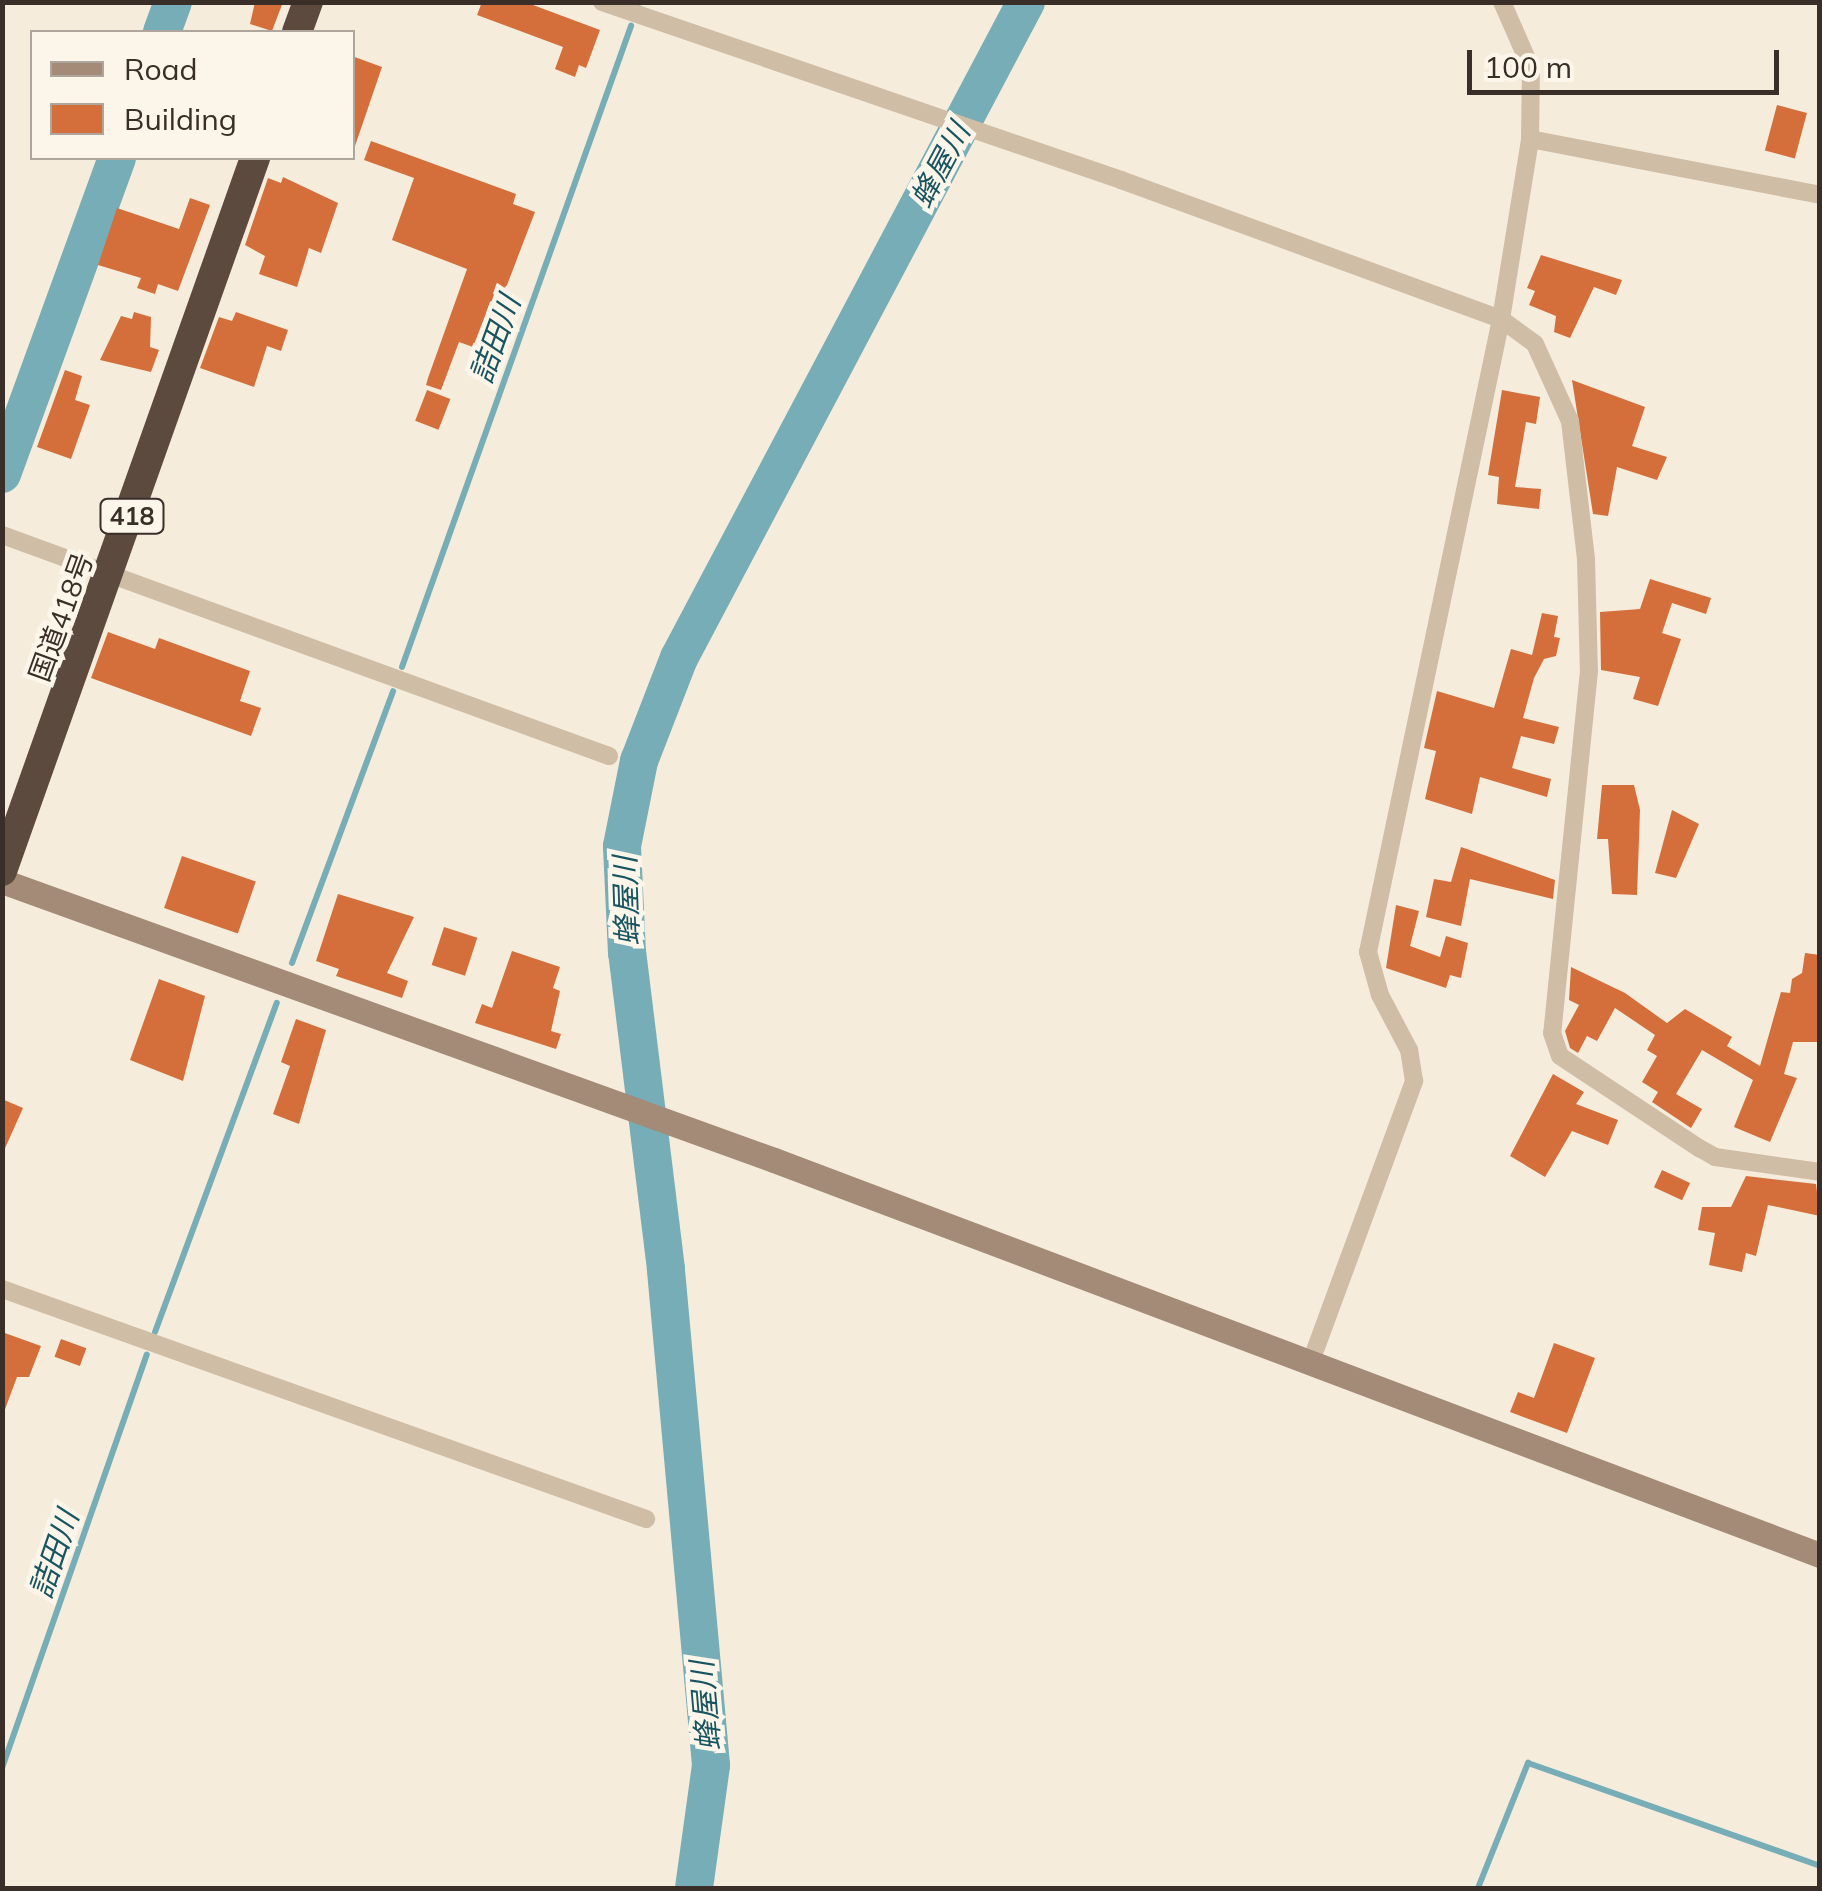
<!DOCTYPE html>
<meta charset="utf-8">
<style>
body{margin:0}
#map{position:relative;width:1822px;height:1891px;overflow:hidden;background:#f5ecdc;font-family:Mulish,"Noto Sans JP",sans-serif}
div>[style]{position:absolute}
.stream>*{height:6px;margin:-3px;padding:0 3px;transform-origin:3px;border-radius:3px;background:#77adb6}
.river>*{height:38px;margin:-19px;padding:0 19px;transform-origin:19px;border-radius:19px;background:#77adb6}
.building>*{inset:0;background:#d46f3b;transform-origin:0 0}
.street>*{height:18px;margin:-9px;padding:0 9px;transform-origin:9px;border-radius:9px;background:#cfbda6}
.secondary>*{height:25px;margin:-12.5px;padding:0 12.5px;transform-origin:12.5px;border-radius:12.5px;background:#a38b77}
.highway>*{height:30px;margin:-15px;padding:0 15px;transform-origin:15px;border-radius:15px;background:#5c4a3e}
span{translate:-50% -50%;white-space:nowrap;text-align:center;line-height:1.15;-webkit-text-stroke:9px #fcf5e9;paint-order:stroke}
.shield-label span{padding:2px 8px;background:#fcf5e9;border:2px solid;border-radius:8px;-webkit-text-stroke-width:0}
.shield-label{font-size:25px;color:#3a2f28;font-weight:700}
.street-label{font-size:28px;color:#3a2f28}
.water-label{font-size:30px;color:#185561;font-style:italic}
.frame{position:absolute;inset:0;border:5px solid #3a2f28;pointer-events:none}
.legend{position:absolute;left:30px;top:30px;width:325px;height:130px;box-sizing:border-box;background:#fcf5e9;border:2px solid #aea69c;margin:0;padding:12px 18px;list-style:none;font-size:30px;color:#3a2f28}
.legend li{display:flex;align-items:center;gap:20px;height:50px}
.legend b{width:50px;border:2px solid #aea69c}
.scale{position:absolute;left:1467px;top:50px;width:312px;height:45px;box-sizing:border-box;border:5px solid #3a2f28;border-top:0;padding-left:12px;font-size:30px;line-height:35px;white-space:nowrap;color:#3a2f28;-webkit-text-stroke:8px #fcf5e9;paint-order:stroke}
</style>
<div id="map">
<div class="stream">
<div style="left:638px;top:4px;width:2px;rotate:-63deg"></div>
<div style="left:402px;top:667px;width:681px;rotate:-70.34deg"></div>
<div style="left:292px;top:963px;width:290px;rotate:-69.6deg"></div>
<div style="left:155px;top:1332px;width:351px;rotate:-69.7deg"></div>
<div style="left:2px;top:1768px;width:438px;rotate:-70.7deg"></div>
<div style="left:1478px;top:1888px;width:135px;rotate:-68.2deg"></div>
<div style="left:1528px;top:1763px;width:310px;rotate:19.4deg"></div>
</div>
<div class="river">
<div style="left:162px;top:32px;width:32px;rotate:-70deg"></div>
<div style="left:2px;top:474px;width:336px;rotate:-70deg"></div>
<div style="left:694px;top:1888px;width:124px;rotate:-82.1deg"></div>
<div style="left:711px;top:1765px;width:498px;rotate:-95.2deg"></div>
<div style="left:666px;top:1269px;width:318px;rotate:-97deg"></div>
<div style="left:627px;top:953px;width:107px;rotate:-92.7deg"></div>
<div style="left:622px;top:846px;width:87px;rotate:-78.7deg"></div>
<div style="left:639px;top:761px;width:110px;rotate:-68.8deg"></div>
<div style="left:679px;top:658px;width:742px;rotate:-62.12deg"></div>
</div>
<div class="building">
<div style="clip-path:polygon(255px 2px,283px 2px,272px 31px,250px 24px)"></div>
<div style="clip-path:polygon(482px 2px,525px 2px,600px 30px,586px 68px,579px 65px,575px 77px,555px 69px,563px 47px,477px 15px)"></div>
<div style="clip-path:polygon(352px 56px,382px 67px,355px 146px,352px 145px)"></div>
<div style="left:1777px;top:105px;width:31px;height:47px;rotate:15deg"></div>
<div style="clip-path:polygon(371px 141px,516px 194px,513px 204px,535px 212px,507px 285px,490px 303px,473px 347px,459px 342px,441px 390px,426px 385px,428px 378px,467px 269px,392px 240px,414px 178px,364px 160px)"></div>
<div style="clip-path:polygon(283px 177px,338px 203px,321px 253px,309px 248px,297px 287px,259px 274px,265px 256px,245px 245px,268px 178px,281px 183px)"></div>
<div style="clip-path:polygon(190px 198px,210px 205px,178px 291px,158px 284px,155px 294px,137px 288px,141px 278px,98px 265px,117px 208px,179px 229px)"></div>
<div style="clip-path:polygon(1541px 255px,1622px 280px,1616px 295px,1594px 287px,1570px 338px,1554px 332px,1556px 316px,1529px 305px,1535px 291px,1527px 288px)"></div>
<div style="clip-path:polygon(134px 312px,151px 317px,150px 347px,159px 350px,151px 372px,100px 360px,121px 316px,132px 319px)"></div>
<div style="clip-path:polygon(236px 312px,288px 330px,281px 351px,267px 346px,254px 387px,200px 368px,219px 317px,232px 321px)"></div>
<div style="clip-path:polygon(65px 370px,82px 376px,75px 400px,90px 405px,71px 459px,37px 447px)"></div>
<div style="clip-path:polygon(1572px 380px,1645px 407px,1632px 446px,1667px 457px,1657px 480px,1617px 467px,1608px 516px,1593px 514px)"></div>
<div style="left:427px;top:390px;width:25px;height:33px;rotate:21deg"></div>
<div style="clip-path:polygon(1502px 390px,1540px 397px,1536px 424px,1526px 422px,1515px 487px,1541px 489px,1539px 509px,1497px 504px,1499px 477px,1488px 475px)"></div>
<div style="clip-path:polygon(1650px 579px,1711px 598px,1706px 614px,1672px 603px,1662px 633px,1681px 639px,1658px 706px,1633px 699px,1640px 677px,1601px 670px,1600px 612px,1640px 609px)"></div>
<div style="clip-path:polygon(1542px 613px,1558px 616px,1554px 637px,1560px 638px,1556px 656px,1544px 659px,1534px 678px,1523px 718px,1559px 727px,1554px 744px,1521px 736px,1512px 768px,1551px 779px,1547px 797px,1480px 777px,1472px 814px,1425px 799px,1436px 751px,1424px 748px,1437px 691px,1494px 708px,1511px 649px,1532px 655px)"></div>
<div style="clip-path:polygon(108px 632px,155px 649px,159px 638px,250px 671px,240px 701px,261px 708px,251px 736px,91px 678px)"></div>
<div style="clip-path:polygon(1602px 785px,1634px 785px,1640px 810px,1637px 895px,1612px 894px,1608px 839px,1597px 839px)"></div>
<div style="clip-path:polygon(1672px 810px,1699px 824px,1676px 878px,1655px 873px)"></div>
<div style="clip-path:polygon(1461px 847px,1555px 880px,1553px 899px,1470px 879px,1461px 926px,1426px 917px,1434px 879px,1451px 882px)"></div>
<div style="left:182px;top:856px;width:78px;height:55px;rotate:19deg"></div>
<div style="clip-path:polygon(338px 894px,414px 917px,387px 973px,408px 981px,402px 998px,336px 976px,339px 969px,316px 961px)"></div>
<div style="clip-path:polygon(1396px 905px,1419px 911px,1410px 946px,1440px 957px,1446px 936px,1468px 943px,1461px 978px,1450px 975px,1446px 988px,1386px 968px)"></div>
<div style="left:444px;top:927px;width:35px;height:40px;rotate:18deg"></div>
<div style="clip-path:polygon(512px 951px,560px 967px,553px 988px,560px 991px,551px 1031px,561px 1034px,556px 1049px,475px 1023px,482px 1004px,492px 1008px)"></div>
<div style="clip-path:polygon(1805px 953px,1820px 955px,1820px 1042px,1793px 1042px,1784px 1074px,1797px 1078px,1770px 1142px,1734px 1127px,1753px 1080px,1702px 1050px,1676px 1094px,1702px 1109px,1691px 1128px,1652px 1102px,1658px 1092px,1642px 1082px,1657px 1056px,1647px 1050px,1655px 1035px,1615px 1008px,1597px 1041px,1587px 1036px,1578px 1053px,1570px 1048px,1565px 1031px,1579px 1005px,1569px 1000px,1571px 967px,1625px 993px,1667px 1023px,1685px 1009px,1732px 1037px,1727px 1046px,1760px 1066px,1781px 992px,1790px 993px,1792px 979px,1802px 973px)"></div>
<div style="clip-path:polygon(159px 979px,205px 996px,183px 1081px,130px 1060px)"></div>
<div style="clip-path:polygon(296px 1019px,326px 1030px,299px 1124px,273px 1114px,290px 1066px,281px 1062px)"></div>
<div style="clip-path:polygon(1553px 1074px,1584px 1092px,1576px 1104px,1618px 1120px,1608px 1145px,1572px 1131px,1545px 1177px,1510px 1156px)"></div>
<div style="clip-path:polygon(2px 1099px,23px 1108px,2px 1155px)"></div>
<div style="left:1662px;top:1170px;width:31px;height:19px;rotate:25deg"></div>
<div style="clip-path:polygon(1746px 1176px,1816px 1184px,1820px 1216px,1768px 1205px,1756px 1256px,1746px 1253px,1742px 1272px,1709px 1265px,1715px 1233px,1698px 1230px,1702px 1207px,1731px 1207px)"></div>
<div style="clip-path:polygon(2px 1332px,41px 1346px,29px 1377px,17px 1377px,4px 1412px)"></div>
<div style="left:61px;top:1339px;width:27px;height:19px;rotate:20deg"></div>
<div style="clip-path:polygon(1554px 1343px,1595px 1358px,1567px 1433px,1510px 1412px,1518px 1392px,1534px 1398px)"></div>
</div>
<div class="street">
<div style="left:602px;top:2px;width:549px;rotate:18.93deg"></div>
<div style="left:1121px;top:180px;width:405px;rotate:20.1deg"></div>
<div style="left:1501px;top:319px;width:42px;rotate:36.3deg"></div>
<div style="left:1535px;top:344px;width:85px;rotate:65.6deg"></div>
<div style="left:1570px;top:421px;width:140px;rotate:83.4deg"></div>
<div style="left:1586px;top:560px;width:111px;rotate:88.5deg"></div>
<div style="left:1589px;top:671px;width:364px;rotate:95.8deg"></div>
<div style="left:1552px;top:1033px;width:24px;rotate:71deg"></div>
<div style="left:1560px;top:1056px;width:167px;rotate:33.5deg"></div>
<div style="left:1699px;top:1148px;width:18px;rotate:29deg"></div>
<div style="left:1715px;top:1157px;width:106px;rotate:8.1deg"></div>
<div style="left:1530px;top:139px;width:295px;rotate:10.9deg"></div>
<div style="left:2px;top:535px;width:646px;rotate:20.01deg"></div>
<div style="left:2px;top:1289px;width:684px;rotate:19.65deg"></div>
<div style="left:1310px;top:1364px;width:302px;rotate:-69.8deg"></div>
<div style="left:1414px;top:1081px;width:31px;rotate:-99deg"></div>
<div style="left:1409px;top:1050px;width:62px;rotate:-117.8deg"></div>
<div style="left:1380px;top:995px;width:45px;rotate:-105.6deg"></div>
<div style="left:1368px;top:952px;width:647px;rotate:-78.13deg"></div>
<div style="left:1501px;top:319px;width:182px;rotate:-80.8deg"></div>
<div style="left:1530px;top:139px;width:71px;rotate:-89.2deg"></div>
<div style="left:1531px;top:68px;width:72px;rotate:-113.7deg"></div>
</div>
<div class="secondary">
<div style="left:2px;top:881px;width:821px;rotate:19.87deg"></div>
<div style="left:774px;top:1160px;width:1118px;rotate:20.69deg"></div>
</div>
<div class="highway">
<div style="left:297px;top:32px;width:32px;rotate:-70deg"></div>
<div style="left:2px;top:871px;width:757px;rotate:-70.46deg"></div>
</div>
<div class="shield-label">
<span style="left:132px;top:516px">418</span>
</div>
<div class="street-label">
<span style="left:61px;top:617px;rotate:-70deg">国道418号</span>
</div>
<div class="water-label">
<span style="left:940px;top:165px;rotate:-62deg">蜂屋川</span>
<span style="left:495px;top:339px;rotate:-70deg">詰田川</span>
<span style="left:626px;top:901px;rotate:-92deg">蜂屋川</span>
<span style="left:54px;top:1554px;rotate:-71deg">詰田川</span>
<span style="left:705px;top:1706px;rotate:-95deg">蜂屋川</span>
</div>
<div class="frame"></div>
<ul class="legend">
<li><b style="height:12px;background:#a38b77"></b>Road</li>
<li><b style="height:28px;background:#d46f3b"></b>Building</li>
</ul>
<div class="scale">100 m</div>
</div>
